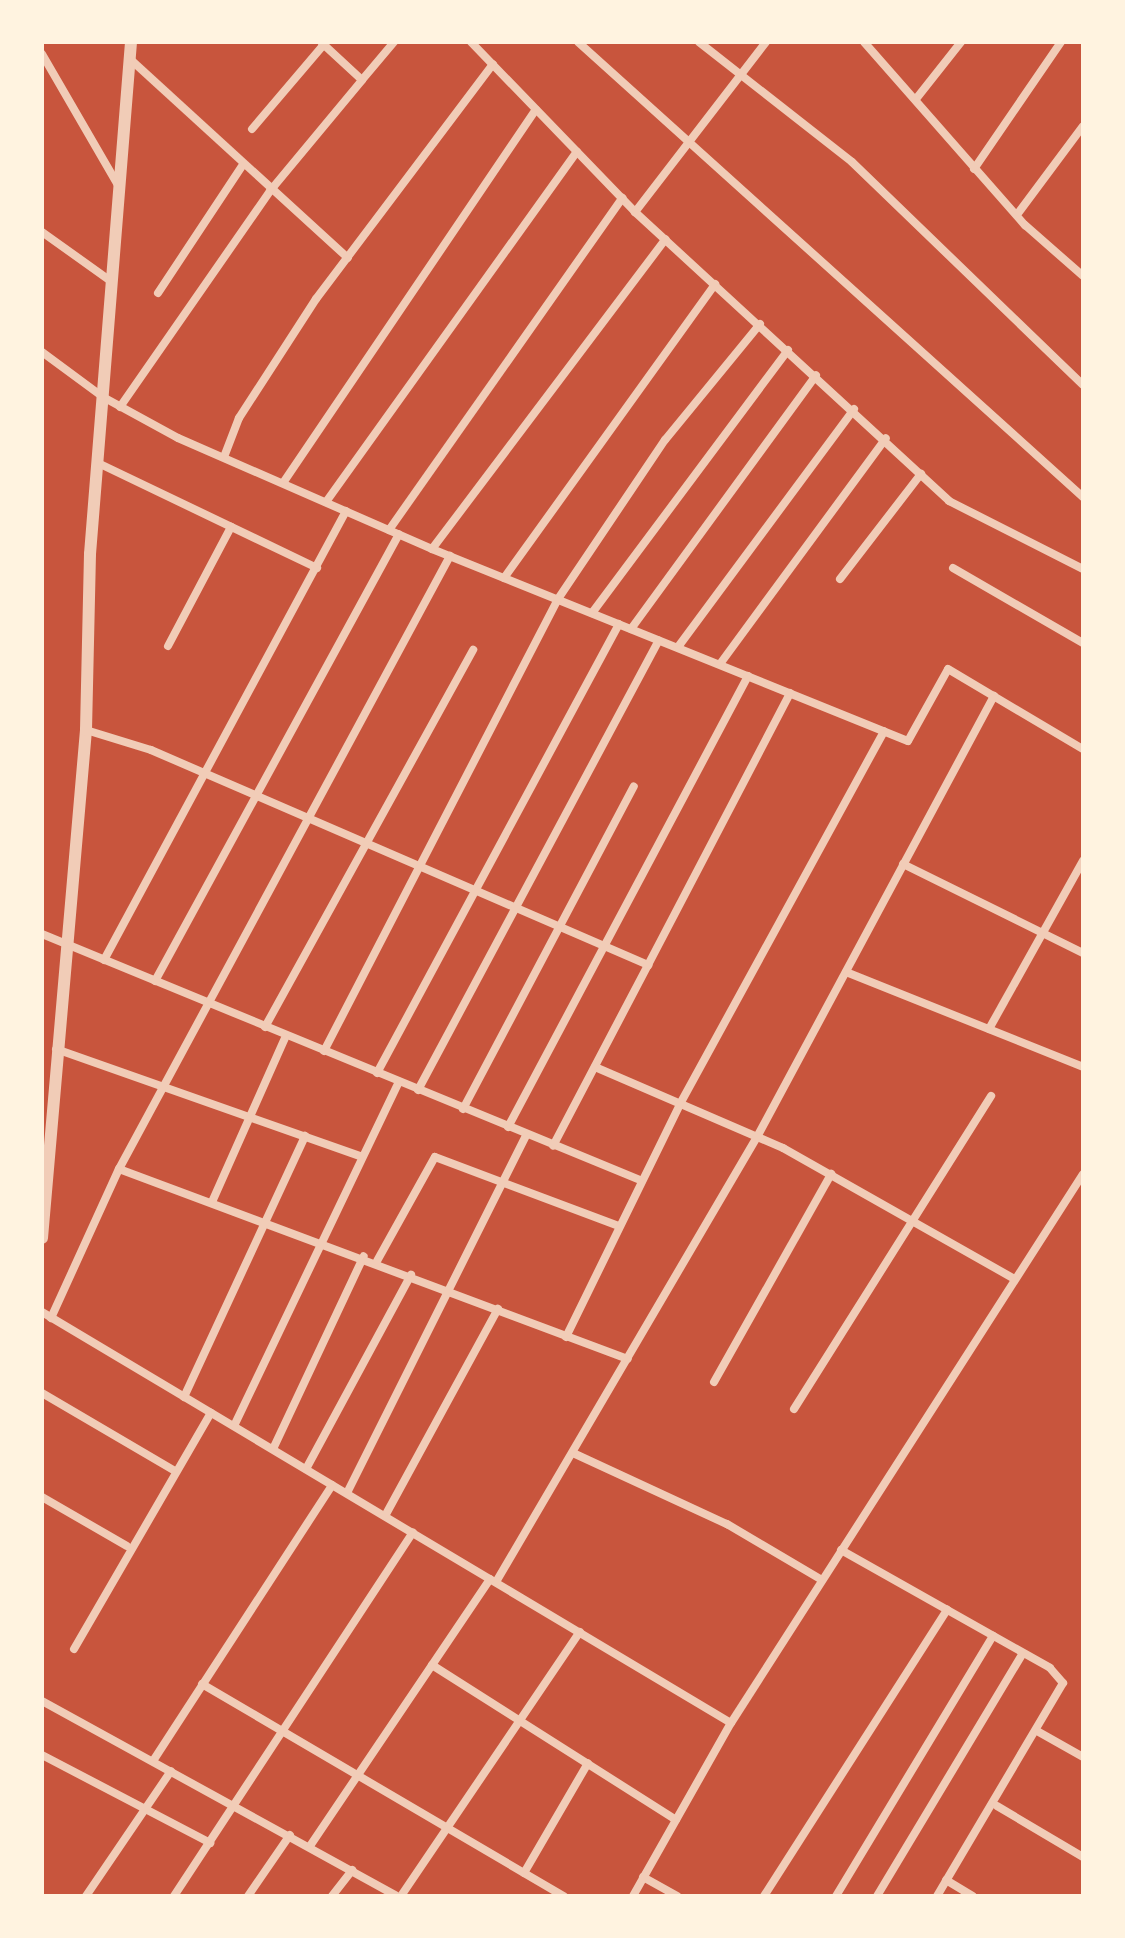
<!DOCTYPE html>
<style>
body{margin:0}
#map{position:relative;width:1125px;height:1938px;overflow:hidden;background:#c8553d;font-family:Helvetica,sans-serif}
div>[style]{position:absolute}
.minor>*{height:8px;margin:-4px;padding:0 4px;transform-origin:4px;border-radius:4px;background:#f1ccb7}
.tertiary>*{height:12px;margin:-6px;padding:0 6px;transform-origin:6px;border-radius:6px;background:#f1ccb7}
span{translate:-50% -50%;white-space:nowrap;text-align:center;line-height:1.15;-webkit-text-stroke:6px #fff3e0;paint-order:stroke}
.frame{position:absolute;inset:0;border:44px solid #fff3e0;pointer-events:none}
</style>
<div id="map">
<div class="minor">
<div style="left:471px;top:42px;width:236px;rotate:46deg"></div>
<div style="left:578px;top:42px;width:680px;rotate:42.02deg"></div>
<div style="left:699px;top:42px;width:194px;rotate:38.1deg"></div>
<div style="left:852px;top:162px;width:321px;rotate:44deg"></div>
<div style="left:766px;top:42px;width:215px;rotate:127.6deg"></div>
<div style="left:635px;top:212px;width:427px;rotate:42.6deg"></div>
<div style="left:949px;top:501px;width:150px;rotate:26.9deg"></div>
<div style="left:864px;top:42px;width:244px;rotate:48.7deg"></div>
<div style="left:1025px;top:225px;width:77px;rotate:41.3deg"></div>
<div style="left:322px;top:43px;width:54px;rotate:42.8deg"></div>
<div style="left:362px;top:80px;width:50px;rotate:-49.9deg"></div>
<div style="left:42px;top:54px;width:154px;rotate:59.9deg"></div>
<div style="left:130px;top:59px;width:295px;rotate:42.4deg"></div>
<div style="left:916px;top:99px;width:73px;rotate:-51.7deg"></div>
<div style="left:252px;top:129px;width:114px;rotate:-49.6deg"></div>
<div style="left:974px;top:169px;width:154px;rotate:-55.6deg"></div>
<div style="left:1019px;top:212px;width:107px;rotate:-53.3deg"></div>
<div style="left:42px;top:232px;width:86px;rotate:35.5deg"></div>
<div style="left:158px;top:293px;width:152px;rotate:-56.5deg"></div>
<div style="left:42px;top:352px;width:76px;rotate:36.4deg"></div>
<div style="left:103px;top:397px;width:85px;rotate:28.7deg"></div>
<div style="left:178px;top:438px;width:277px;rotate:23.6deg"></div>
<div style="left:432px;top:549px;width:513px;rotate:21.97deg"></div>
<div style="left:908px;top:741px;width:82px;rotate:-60.9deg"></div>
<div style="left:948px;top:669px;width:157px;rotate:30.7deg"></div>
<div style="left:120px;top:407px;width:263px;rotate:-55.2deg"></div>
<div style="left:270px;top:191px;width:144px;rotate:-50.3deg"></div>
<div style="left:224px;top:457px;width:42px;rotate:-69deg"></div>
<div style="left:239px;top:418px;width:142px;rotate:-57.1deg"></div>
<div style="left:316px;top:299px;width:294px;rotate:-53deg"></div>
<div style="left:98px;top:463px;width:243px;rotate:25.6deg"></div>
<div style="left:283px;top:483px;width:451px;rotate:-55.9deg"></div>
<div style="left:326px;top:502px;width:431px;rotate:-54.4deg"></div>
<div style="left:389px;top:530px;width:406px;rotate:-54.9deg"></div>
<div style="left:432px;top:549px;width:388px;rotate:-53deg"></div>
<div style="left:953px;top:568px;width:150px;rotate:30deg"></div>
<div style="left:504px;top:578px;width:362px;rotate:-54.3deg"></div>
<div style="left:840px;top:579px;width:133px;rotate:-52.4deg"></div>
<div style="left:592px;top:613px;width:328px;rotate:-53.3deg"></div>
<div style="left:631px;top:629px;width:314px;rotate:-53.9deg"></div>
<div style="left:168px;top:646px;width:135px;rotate:-62.1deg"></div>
<div style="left:678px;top:647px;width:296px;rotate:-53.5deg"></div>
<div style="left:720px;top:664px;width:280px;rotate:-53.7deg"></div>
<div style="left:86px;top:730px;width:68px;rotate:17.1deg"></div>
<div style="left:151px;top:750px;width:542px;rotate:23.39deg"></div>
<div style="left:648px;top:965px;width:204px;rotate:117.7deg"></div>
<div style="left:903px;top:864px;width:201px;rotate:26.3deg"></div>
<div style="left:42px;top:934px;width:647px;rotate:22.36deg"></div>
<div style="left:104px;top:960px;width:510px;rotate:-61.68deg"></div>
<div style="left:648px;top:965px;width:307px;rotate:-62.4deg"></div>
<div style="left:846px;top:972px;width:255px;rotate:21.8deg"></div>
<div style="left:155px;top:981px;width:509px;rotate:-61.37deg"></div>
<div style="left:265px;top:1027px;width:431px;rotate:-61.1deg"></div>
<div style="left:989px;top:1029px;width:193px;rotate:-60.8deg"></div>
<div style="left:56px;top:1049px;width:324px;rotate:19.4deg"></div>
<div style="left:324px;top:1051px;width:509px;rotate:-62.63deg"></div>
<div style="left:558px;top:599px;width:192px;rotate:-56.1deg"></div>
<div style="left:665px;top:440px;width:150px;rotate:-50.7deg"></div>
<div style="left:595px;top:1067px;width:205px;rotate:23.3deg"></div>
<div style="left:783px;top:1148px;width:266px;rotate:29.5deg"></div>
<div style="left:377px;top:1073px;width:510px;rotate:-61.68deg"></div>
<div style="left:418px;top:1090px;width:510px;rotate:-61.83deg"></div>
<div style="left:463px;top:1109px;width:365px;rotate:-62.1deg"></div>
<div style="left:508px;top:1127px;width:511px;rotate:-61.98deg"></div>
<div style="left:119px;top:1169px;width:543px;rotate:20.47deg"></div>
<div style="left:212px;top:1202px;width:182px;rotate:-66deg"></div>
<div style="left:377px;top:1261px;width:119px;rotate:-60.9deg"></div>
<div style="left:435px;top:1157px;width:197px;rotate:20.6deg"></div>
<div style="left:42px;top:1312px;width:802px;rotate:30.82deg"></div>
<div style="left:731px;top:1723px;width:652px;rotate:-57.33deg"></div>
<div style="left:51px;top:1318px;width:164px;rotate:-65.5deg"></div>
<div style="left:119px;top:1169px;width:697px;rotate:-61.63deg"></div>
<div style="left:566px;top:1337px;width:259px;rotate:-63.9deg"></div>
<div style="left:680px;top:1104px;width:425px;rotate:-61.3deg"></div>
<div style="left:714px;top:1382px;width:239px;rotate:-60.6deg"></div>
<div style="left:42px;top:1393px;width:152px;rotate:30.4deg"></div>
<div style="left:184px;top:1397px;width:288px;rotate:-65.1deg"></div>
<div style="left:794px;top:1409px;width:370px;rotate:-57.8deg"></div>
<div style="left:234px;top:1426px;width:382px;rotate:-64.4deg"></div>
<div style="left:273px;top:1449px;width:213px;rotate:-64.8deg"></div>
<div style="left:573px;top:1453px;width:170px;rotate:24.8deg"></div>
<div style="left:727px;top:1524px;width:110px;rotate:30.5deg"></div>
<div style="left:306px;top:1469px;width:221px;rotate:-61.6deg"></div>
<div style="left:347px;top:1493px;width:400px;rotate:-63.4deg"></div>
<div style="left:42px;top:1497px;width:98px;rotate:30deg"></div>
<div style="left:385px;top:1516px;width:236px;rotate:-61.4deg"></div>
<div style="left:841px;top:1550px;width:240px;rotate:29.4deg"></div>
<div style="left:1050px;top:1668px;width:20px;rotate:49deg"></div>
<div style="left:1063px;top:1683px;width:247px;rotate:120.6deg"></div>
<div style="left:496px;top:1582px;width:516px;rotate:-59.61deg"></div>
<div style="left:757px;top:1137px;width:501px;rotate:-61.75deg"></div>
<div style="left:74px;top:1649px;width:273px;rotate:-59.9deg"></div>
<div style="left:432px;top:1665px;width:289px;rotate:32.4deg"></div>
<div style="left:202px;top:1684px;width:420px;rotate:30.4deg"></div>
<div style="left:42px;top:1701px;width:404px;rotate:28.8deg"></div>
<div style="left:1037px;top:1731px;width:53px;rotate:29.5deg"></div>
<div style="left:42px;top:1755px;width:190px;rotate:27.6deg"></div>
<div style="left:153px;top:1761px;width:329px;rotate:-57deg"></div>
<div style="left:997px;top:1806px;width:100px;rotate:30.7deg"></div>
<div style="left:310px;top:1846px;width:322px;rotate:-56deg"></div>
<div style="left:524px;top:1873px;width:127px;rotate:-59.8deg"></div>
<div style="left:643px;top:1877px;width:39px;rotate:29deg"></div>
<div style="left:946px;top:1880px;width:31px;rotate:31deg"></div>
<div style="left:86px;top:1896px;width:151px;rotate:-55.8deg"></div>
<div style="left:174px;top:1896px;width:435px;rotate:-56.7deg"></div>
<div style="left:248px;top:1896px;width:74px;rotate:-55.5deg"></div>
<div style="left:332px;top:1896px;width:33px;rotate:-52deg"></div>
<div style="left:401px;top:1896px;width:319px;rotate:-55.9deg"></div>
<div style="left:633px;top:1896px;width:199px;rotate:-60.5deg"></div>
<div style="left:764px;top:1896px;width:340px;rotate:-57.4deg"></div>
<div style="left:836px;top:1896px;width:304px;rotate:-58.9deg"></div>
<div style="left:877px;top:1896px;width:283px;rotate:-59deg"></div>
</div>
<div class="tertiary">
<div style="left:42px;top:1238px;width:510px;rotate:-85.05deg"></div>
<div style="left:86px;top:730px;width:176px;rotate:-88.7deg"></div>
<div style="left:90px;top:554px;width:514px;rotate:-85.42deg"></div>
</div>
<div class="frame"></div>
</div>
